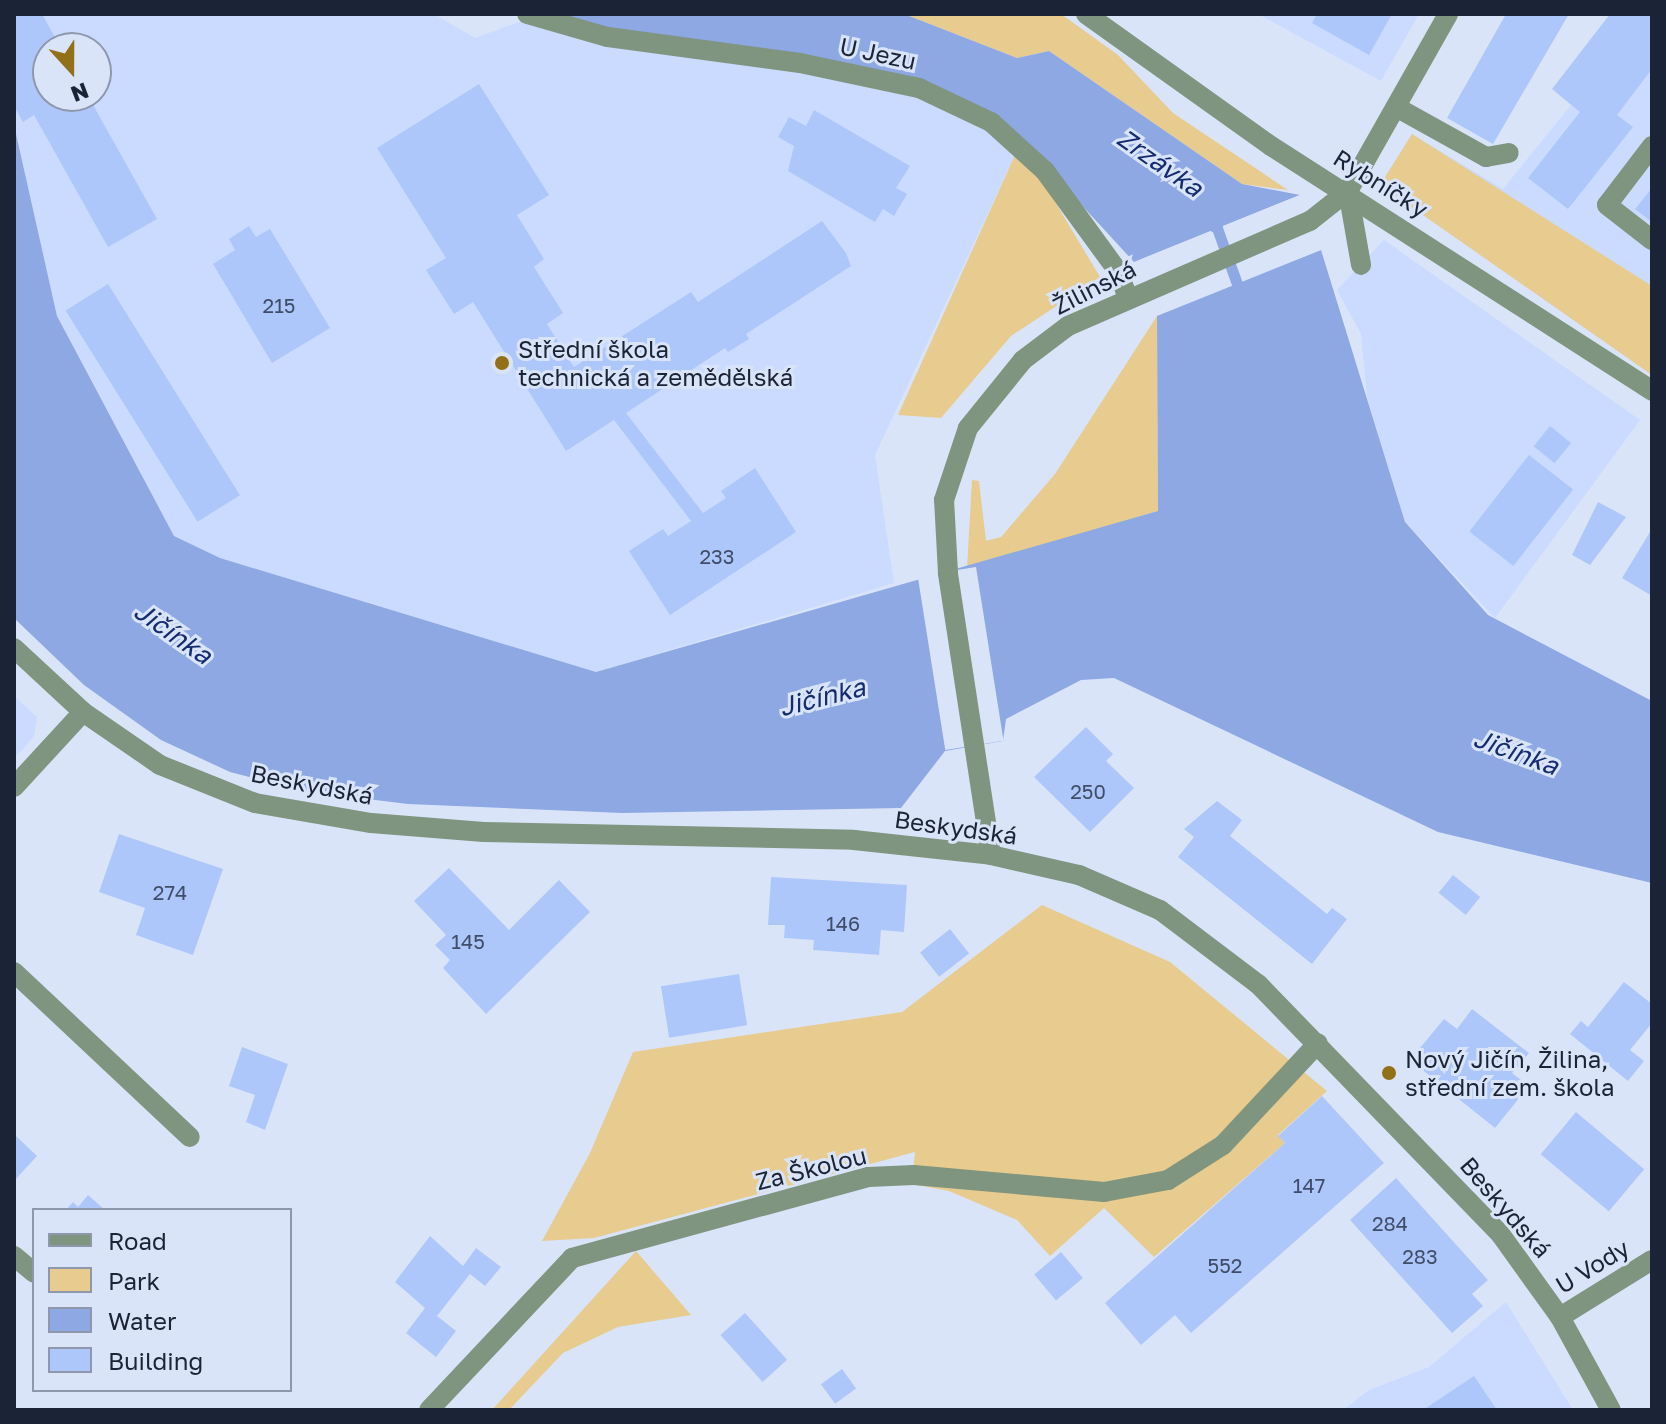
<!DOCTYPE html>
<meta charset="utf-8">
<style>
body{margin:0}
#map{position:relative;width:1666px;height:1424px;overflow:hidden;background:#dae4f9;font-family:"Golos Text",sans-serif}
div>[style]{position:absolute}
.built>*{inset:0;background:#cadbff}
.green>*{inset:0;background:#e8cb8f}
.water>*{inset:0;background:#8da8e3}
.pier>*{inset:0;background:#dae4f9;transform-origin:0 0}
.stream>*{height:11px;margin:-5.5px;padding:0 5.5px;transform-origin:5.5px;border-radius:5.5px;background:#8da8e3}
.building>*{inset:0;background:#aec7fa;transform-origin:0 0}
.minor>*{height:20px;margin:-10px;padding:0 10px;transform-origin:10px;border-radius:10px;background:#7f957f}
.dots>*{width:22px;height:22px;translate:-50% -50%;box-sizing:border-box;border:4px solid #dae4f9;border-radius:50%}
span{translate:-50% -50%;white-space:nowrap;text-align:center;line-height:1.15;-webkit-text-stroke:6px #dae4f9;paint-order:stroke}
.number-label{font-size:20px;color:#404d68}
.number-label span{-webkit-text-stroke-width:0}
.street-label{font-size:24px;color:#1b2437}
.poi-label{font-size:24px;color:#1b2437}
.left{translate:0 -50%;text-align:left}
.water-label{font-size:26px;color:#142b6f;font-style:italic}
.frame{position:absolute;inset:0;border:16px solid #1b2437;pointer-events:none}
.legend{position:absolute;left:32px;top:1208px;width:260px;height:184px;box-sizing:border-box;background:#dae4f9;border:2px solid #8e97ab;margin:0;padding:10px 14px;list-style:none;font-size:24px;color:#1b2437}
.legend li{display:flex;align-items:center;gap:16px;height:40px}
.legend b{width:40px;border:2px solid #8e97ab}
.north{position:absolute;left:32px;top:32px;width:80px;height:80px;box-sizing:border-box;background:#dae4f9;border:2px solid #8e97ab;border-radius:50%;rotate:159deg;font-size:22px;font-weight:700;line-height:32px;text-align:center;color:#1b2437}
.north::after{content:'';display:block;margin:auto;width:28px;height:36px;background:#937018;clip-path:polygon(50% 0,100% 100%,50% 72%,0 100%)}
</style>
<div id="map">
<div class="built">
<div style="clip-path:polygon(evenodd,14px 14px,434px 14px,475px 38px,522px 21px,607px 46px,799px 71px,916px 98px,986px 127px,1015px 155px,875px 455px,894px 583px,596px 672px,220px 558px,174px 536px,57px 316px,14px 125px,14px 14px,48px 48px,96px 48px,96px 96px,48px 96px,48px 48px)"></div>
<div style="clip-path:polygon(1258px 14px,1419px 14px,1381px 81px)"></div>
<div style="clip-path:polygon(1652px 14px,1652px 375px,1380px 185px,1412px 134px,1503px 189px,1571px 105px,1552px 89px)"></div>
<div style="clip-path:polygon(1384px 240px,1640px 420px,1495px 618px,1405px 522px,1367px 397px,1361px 334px,1337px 290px)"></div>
<div style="clip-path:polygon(14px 696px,37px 717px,34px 736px,14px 759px)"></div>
<div style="clip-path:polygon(1506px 1302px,1573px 1410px,1343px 1410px,1369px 1390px,1429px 1367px)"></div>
</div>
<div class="green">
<div style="clip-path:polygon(904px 14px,1061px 14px,1118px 55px,1173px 113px,1288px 190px,1242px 184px,1049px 51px,1017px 58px)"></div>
<div style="clip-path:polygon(1412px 134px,1652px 286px,1652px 375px,1380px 185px)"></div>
<div style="clip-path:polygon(1015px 155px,1039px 175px,1100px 277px,1011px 336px,941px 418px,898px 415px)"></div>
<div style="clip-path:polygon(1157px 316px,1158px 511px,967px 569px,972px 480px,979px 481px,986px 541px,1001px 537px,1055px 474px)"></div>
<div style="clip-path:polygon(1042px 905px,1170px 962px,1327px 1091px,1278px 1135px,1285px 1143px,1154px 1257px,1104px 1208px,1050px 1256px,1017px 1220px,949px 1191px,912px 1184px,915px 1152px,594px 1238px,542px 1241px,590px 1153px,633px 1052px,902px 1012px)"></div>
<div style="clip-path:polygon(636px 1251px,691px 1315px,618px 1327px,563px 1353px,509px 1410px,492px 1410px)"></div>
</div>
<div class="water">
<div style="clip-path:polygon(555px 14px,904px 14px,1017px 58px,1049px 51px,1242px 184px,1300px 195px,1134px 262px,1008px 125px,824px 59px,593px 26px)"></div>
<div style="clip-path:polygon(14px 125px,57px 316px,174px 536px,220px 558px,596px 672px,1158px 511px,1157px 316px,1321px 250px,1405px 522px,1488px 615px,1652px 701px,1652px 883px,1438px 832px,1114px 678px,1081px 680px,1006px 719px,1003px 741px,945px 751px,901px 808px,622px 813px,408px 804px,302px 791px,230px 772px,161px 740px,84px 685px,14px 618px)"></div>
</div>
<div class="pier">
<div style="clip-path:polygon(1300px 195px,1301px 199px,1134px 262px)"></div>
<div style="clip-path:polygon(1320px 246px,1321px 250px,1155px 313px,1156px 312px)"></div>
<div style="left:976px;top:567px;width:176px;height:59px;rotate:81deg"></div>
</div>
<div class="stream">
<div style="left:1207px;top:222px;width:12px;rotate:31deg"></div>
<div style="left:1217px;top:228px;width:71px;rotate:70.3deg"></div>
</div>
<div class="building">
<div style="clip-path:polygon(14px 14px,42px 14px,61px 48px,48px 48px,48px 96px,88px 96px,157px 219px,108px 247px,34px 115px,23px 122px,14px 106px)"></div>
<div style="clip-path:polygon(1317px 14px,1392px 14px,1369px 55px,1312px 23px)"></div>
<div style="clip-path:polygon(1506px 14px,1569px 14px,1493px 144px,1447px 118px)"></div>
<div style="clip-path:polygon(1610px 14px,1652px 14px,1652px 69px,1617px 115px,1633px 127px,1568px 209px,1528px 178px,1580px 112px,1552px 89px)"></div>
<div style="clip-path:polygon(479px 84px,549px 195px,517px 215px,544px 259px,534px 267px,563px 313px,547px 324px,574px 367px,691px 292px,698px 302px,822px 221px,846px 253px,851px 266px,746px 334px,749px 339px,728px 352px,725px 348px,626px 413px,703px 513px,726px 498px,721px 491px,755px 468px,796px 532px,670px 615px,629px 551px,663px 529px,668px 536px,691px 521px,614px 420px,566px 451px,473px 302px,454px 314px,426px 270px,446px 258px,377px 148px)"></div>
<div style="clip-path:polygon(814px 110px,910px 166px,896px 188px,907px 194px,894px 216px,883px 209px,875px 222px,788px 171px,794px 146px,778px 137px,789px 117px,806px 126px)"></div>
<div style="clip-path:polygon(1652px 188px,1652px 222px,1635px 209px)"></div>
<div style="clip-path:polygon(249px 226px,256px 237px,270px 229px,330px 328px,272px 363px,213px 264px,235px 250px,229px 239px)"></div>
<div style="left:108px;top:284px;width:249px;height:50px;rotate:58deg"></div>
<div style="left:1550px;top:426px;width:27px;height:26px;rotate:39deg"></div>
<div style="left:1529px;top:455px;width:56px;height:97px;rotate:38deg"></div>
<div style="clip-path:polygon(1598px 502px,1626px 517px,1590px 565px,1572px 555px)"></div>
<div style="clip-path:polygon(1650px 532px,1652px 534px,1652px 596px,1622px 578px)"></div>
<div style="clip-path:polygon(1086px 727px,1113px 754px,1106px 761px,1134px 788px,1090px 832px,1034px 777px)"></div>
<div style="clip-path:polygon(1217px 801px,1242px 820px,1230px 836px,1327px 914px,1332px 908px,1347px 919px,1312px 964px,1178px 857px,1194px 837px,1184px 829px)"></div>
<div style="clip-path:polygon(119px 834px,223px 869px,193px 955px,136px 935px,145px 908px,99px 892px)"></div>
<div style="clip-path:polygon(449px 868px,509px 930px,559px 880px,590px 912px,486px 1014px,443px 968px,450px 960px,435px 945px,446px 935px,414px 901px)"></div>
<div style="left:1453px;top:875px;width:35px;height:23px;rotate:39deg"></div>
<div style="clip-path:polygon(771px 877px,907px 885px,904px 932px,881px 930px,879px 955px,813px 950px,814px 940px,784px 938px,785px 925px,768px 925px)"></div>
<div style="left:950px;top:929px;width:31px;height:38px;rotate:52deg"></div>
<div style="left:739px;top:974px;width:52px;height:79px;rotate:81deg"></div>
<div style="clip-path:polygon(1624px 982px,1652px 1004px,1652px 1023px,1630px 1050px,1644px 1061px,1628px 1081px,1570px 1034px,1581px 1021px,1588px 1027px)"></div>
<div style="clip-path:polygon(1472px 1009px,1529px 1053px,1512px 1073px,1529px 1086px,1495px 1128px,1410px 1060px,1444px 1019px,1457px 1029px)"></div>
<div style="clip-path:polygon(242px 1047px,288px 1064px,265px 1130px,246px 1122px,255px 1095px,229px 1086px)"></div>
<div style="clip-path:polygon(1322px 1096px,1384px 1163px,1191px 1333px,1175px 1315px,1141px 1345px,1105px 1303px,1285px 1143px,1278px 1136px)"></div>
<div style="left:1576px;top:1112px;width:89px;height:55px;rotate:40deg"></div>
<div style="clip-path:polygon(14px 1134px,37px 1156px,14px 1181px)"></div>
<div style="clip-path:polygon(1396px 1178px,1488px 1280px,1472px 1294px,1483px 1306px,1452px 1333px,1350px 1220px)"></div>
<div style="clip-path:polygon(88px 1195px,105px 1210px,66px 1210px,73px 1202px,78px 1207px)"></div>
<div style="clip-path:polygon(430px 1236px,463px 1266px,476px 1248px,501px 1267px,485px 1286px,470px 1274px,437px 1316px,456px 1331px,436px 1357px,406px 1333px,425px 1308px,395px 1282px)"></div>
<div style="left:1061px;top:1252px;width:34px;height:35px;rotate:50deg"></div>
<div style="left:745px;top:1313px;width:63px;height:33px;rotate:48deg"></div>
<div style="left:842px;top:1369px;width:24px;height:26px;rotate:54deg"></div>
<div style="clip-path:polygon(1474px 1376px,1497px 1410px,1423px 1410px)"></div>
</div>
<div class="minor">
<div style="left:527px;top:14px;width:84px;rotate:15.9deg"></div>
<div style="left:608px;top:37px;width:194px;rotate:7.7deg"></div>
<div style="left:800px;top:63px;width:122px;rotate:11.9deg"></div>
<div style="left:919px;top:88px;width:80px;rotate:25.3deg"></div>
<div style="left:991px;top:122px;width:73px;rotate:42.2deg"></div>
<div style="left:1045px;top:171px;width:122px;rotate:54deg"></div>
<div style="left:1117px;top:270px;width:29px;rotate:68deg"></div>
<div style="left:1086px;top:14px;width:227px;rotate:35.5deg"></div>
<div style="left:1271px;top:146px;width:453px;rotate:32.7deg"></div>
<div style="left:1396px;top:107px;width:103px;rotate:29.1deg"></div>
<div style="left:1486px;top:157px;width:23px;rotate:-10deg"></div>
<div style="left:1652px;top:146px;width:74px;rotate:127.3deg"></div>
<div style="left:1607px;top:205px;width:57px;rotate:37.9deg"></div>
<div style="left:1348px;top:191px;width:75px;rotate:80deg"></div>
<div style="left:14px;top:648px;width:94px;rotate:42.8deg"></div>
<div style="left:83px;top:712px;width:93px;rotate:34.5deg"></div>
<div style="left:160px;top:765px;width:102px;rotate:21.8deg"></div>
<div style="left:255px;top:803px;width:118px;rotate:9.8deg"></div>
<div style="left:371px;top:823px;width:113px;rotate:4.6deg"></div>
<div style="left:484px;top:832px;width:370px;rotate:1.2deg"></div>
<div style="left:854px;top:840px;width:138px;rotate:6.2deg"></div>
<div style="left:991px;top:855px;width:90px;rotate:12.8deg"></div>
<div style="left:1079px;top:875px;width:88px;rotate:23.4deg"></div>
<div style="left:1160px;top:910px;width:123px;rotate:37.1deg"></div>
<div style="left:1258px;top:984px;width:349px;rotate:45.9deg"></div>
<div style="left:1501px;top:1235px;width:101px;rotate:54.3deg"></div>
<div style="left:1560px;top:1317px;width:106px;rotate:61.3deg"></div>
<div style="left:14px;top:787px;width:102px;rotate:-47.4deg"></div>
<div style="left:991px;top:855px;width:285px;rotate:-98.7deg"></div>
<div style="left:948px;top:573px;width:73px;rotate:-93.1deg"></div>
<div style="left:944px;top:500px;width:76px;rotate:-71.6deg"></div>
<div style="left:968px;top:428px;width:87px;rotate:-51deg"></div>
<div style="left:1023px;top:360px;width:56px;rotate:-37.1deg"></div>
<div style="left:1068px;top:326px;width:264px;rotate:-23.5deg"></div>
<div style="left:1310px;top:221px;width:48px;rotate:-38.3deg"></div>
<div style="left:1348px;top:191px;width:203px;rotate:-60.5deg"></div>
<div style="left:14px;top:972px;width:241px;rotate:43.2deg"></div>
<div style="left:14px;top:1256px;width:26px;rotate:40deg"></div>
<div style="left:1560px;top:1317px;width:108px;rotate:-31.8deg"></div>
<div style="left:429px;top:1410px;width:209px;rotate:-46.7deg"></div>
<div style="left:572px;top:1258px;width:307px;rotate:-15.3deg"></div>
<div style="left:868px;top:1177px;width:46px;rotate:-2.5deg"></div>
<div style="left:914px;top:1175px;width:191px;rotate:5.1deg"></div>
<div style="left:1104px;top:1192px;width:65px;rotate:-10.6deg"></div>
<div style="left:1168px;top:1180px;width:65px;rotate:-32.5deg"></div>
<div style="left:1223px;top:1145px;width:139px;rotate:-47deg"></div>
</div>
<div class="dots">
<div style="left:502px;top:363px;background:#937018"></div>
<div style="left:1389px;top:1073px;background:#937018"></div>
</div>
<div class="number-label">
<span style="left:279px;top:305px">215</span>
<span style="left:717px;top:556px">233</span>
<span style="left:1088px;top:791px">250</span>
<span style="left:170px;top:892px">274</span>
<span style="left:843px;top:923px">146</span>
<span style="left:468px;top:941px">145</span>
<span style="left:1309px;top:1185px">147</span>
<span style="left:1390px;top:1223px">284</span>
<span style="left:1420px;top:1256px">283</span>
<span style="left:1225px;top:1265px">552</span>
</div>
<div class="street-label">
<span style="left:878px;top:53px;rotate:12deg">U Jezu</span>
<span style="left:1381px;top:183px;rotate:32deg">Rybníčky</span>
<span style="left:1094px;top:287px;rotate:-27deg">Žilinská</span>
<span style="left:312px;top:784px;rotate:11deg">Beskydská</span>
<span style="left:956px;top:827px;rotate:8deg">Beskydská</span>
<span style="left:811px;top:1168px;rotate:-14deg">Za Školou</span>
<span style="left:1506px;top:1207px;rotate:49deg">Beskydská</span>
<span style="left:1592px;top:1266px;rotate:-31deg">U Vody</span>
</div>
<div class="poi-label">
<span class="left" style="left:518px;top:363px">Střední škola<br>technická a zemědělská</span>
<span class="left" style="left:1405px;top:1073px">Nový Jičín, Žilina,<br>střední zem. škola</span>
</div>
<div class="water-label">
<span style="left:1160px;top:163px;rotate:35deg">Zrzávka</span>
<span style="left:173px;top:633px;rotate:35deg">Jičínka</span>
<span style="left:822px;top:697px;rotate:-14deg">Jičínka</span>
<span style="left:1516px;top:752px;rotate:20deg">Jičínka</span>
</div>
<div class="frame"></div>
<ul class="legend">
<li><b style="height:10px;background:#7f957f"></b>Road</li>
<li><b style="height:22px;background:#e8cb8f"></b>Park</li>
<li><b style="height:22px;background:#8da8e3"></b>Water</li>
<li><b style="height:22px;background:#aec7fa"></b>Building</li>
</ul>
<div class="north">N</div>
</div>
